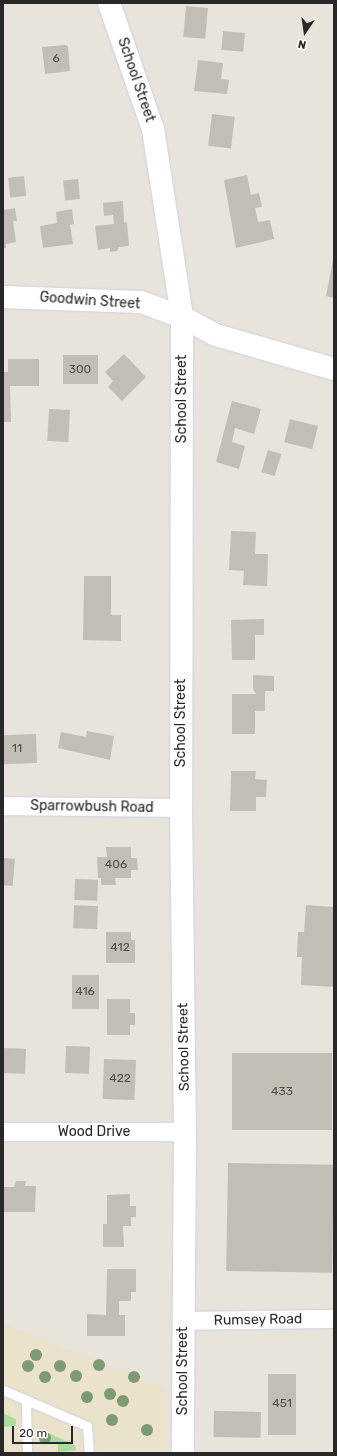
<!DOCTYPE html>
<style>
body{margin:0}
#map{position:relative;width:337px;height:1456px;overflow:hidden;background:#e9e4db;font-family:Rubik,sans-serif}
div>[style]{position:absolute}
.education>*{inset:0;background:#eae2cb}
.green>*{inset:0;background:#acdc9b}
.building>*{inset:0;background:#c2beb6;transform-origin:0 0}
.roads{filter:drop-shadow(0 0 1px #d0d2e0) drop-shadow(0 0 1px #d0d2e0)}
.lane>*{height:9px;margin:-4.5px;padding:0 4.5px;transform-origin:4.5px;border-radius:4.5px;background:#fff}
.street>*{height:18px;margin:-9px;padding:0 9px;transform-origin:9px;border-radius:9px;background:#fff}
.secondary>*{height:22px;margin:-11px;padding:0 11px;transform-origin:11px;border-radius:11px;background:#fff}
.trees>*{width:12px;height:12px;margin:-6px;border-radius:50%;background:#7e9a74}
span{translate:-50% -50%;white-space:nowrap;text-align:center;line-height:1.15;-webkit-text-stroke:3.5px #fff;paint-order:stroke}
.number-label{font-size:12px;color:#4e4e4c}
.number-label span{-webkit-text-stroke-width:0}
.street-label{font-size:14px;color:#282828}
.frame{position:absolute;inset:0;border:4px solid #282828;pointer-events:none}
.north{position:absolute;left:285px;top:12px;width:40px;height:40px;-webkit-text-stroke:3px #fff;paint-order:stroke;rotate:193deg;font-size:11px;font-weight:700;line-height:16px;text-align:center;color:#282828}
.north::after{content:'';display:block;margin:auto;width:14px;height:18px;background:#282828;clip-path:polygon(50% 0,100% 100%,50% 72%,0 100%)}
.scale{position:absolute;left:12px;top:1426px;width:61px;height:18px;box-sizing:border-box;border:2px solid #282828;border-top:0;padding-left:5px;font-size:12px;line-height:14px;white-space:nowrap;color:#282828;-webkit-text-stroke:3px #fff;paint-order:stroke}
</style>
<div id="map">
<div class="education">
<div style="clip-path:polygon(3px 1323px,167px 1389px,167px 1453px,3px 1453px)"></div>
</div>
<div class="green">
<div style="clip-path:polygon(3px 1413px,16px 1419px,16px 1426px,3px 1427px)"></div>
<div style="clip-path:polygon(44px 1431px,75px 1445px,76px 1450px,58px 1452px,58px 1444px,40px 1443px,39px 1433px)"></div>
</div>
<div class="building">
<div style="left:186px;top:6px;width:22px;height:31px;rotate:5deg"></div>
<div style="left:223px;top:31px;width:22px;height:19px;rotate:5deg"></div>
<div style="clip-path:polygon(65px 45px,68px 46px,70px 71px,45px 74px,42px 47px)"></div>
<div style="clip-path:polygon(198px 60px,223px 63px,221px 79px,229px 80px,227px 94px,194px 91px)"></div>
<div style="left:212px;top:114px;width:23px;height:32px;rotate:7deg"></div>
<div style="clip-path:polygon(247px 175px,251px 195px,259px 193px,262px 207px,255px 208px,258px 222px,270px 220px,274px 239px,236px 248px,224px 180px)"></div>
<div style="left:24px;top:176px;width:20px;height:16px;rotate:84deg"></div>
<div style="left:78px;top:179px;width:20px;height:15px;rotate:84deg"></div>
<div style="clip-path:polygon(123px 201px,124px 222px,127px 223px,129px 246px,119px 247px,117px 251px,110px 252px,110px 248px,98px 250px,95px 226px,114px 224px,113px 215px,104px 216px,103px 203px)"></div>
<div style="clip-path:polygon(15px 208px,17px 221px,13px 221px,16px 242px,6px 244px,6px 248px,3px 248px,4px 210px)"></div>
<div style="clip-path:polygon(72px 209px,74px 224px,70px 225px,73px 244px,43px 248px,40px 226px,57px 223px,56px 212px)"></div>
<div style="clip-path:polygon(333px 260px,334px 260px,334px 298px,326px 296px)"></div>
<div style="clip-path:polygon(124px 354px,146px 377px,122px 401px,108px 387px,113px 381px,105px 372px)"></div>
<div style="left:63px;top:355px;width:35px;height:29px"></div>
<div style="clip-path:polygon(8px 359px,39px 359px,39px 386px,10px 386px,11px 422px,3px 422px,3px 372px,8px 372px)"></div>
<div style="clip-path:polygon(232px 401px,261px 409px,254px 434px,235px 428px,232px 442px,245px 446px,239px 469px,216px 462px)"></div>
<div style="left:49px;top:409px;width:21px;height:32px;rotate:3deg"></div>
<div style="left:290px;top:419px;width:29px;height:24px;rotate:14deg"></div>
<div style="left:268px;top:450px;width:14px;height:23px;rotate:17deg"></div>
<div style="clip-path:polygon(231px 531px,256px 532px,255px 554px,268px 554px,267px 586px,243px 585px,244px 571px,229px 570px)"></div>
<div style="clip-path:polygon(84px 576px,111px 576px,111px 615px,121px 615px,121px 641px,83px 640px)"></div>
<div style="clip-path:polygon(264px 619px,264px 635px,255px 635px,255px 660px,232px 660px,231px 620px)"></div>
<div style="clip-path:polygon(253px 675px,274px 676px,274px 691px,265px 691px,265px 711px,255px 711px,255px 734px,232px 734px,232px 694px,256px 694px,253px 689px)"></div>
<div style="clip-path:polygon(87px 731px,114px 736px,110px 760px,58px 748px,61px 732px,86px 737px)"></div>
<div style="left:36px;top:734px;width:29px;height:33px;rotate:88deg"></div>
<div style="clip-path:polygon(231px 771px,256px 771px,255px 779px,267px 780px,266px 797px,256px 797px,256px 811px,230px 811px)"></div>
<div style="clip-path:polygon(106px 847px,131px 847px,131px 858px,137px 858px,138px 870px,131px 870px,131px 878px,115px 878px,116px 885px,101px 885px,101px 878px,98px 878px,97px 857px,107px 857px)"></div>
<div style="left:3px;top:858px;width:12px;height:27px;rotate:5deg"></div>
<div style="left:75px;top:879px;width:23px;height:21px;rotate:2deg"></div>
<div style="clip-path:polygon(306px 905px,334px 907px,334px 987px,301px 985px,302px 957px,297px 957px,298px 932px,304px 932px)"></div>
<div style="left:98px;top:906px;width:23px;height:24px;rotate:92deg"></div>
<div style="clip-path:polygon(106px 932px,131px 932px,131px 940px,135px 940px,135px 963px,106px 963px)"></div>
<div style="left:72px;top:975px;width:27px;height:34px"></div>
<div style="clip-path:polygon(107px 999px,130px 999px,130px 1013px,135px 1013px,135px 1025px,130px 1025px,130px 1035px,107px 1035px)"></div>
<div style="left:66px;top:1046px;width:24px;height:27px;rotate:2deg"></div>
<div style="left:3px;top:1048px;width:23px;height:25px;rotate:2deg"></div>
<div style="left:232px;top:1053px;width:100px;height:77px"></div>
<div style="left:104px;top:1059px;width:32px;height:40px;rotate:2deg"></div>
<div style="left:228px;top:1163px;width:106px;height:108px;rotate:1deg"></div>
<div style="clip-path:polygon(16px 1181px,26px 1181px,25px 1186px,36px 1186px,35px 1212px,3px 1212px,3px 1187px,14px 1187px)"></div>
<div style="clip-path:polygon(130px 1194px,130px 1206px,136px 1206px,136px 1217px,131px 1217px,131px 1226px,123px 1226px,124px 1247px,103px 1247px,103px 1224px,107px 1224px,107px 1195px)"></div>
<div style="clip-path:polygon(107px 1269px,136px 1269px,136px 1292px,131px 1292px,131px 1301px,119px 1301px,119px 1315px,125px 1315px,125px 1336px,87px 1336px,87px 1314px,106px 1315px)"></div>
<div style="left:268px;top:1374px;width:28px;height:61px"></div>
<div style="left:214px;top:1411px;width:47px;height:26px;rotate:1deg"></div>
</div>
<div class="roads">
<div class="lane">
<div style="left:3px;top:1390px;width:91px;rotate:23.2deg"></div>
<div style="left:87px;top:1426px;width:27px;rotate:86deg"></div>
<div style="left:26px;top:1400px;width:53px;rotate:88.9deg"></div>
</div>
<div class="street">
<div style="left:3px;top:806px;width:178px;rotate:0.6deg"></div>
<div style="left:3px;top:1132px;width:182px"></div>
<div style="left:183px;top:1321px;width:151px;rotate:-0.8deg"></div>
</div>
<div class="secondary">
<div style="left:109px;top:3px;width:133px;rotate:70.8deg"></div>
<div style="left:153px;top:129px;width:190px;rotate:81.2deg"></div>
<div style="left:182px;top:317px;width:491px;rotate:90.1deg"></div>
<div style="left:181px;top:808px;width:324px;rotate:89.3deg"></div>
<div style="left:185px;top:1132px;width:321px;rotate:90.4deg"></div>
<div style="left:3px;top:297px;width:138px;rotate:2.1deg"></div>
<div style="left:141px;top:302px;width:44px;rotate:20.1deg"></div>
<div style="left:182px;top:317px;width:38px;rotate:28deg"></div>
<div style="left:216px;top:335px;width:123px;rotate:16.1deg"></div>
</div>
</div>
<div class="trees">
<div style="left:36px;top:1355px"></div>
<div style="left:99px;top:1365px"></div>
<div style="left:28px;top:1366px"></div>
<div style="left:60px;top:1366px"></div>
<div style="left:76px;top:1376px"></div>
<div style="left:45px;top:1377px"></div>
<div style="left:134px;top:1377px"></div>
<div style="left:110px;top:1394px"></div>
<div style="left:87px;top:1397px"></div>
<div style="left:123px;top:1401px"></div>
<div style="left:112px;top:1420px"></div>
<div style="left:147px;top:1430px"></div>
<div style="left:45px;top:1438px"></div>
</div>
<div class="number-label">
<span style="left:56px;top:59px">6</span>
<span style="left:80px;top:370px">300</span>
<span style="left:17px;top:749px">11</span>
<span style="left:116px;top:865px">406</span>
<span style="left:120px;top:948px">412</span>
<span style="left:85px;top:992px">416</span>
<span style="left:120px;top:1079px">422</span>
<span style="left:282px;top:1092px">433</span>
<span style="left:282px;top:1404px">451</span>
</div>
<div class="street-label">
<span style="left:136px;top:80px;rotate:71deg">School Street</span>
<span style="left:90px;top:301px;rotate:4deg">Goodwin Street</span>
<span style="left:182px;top:399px;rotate:-90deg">School Street</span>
<span style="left:181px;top:723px;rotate:-90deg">School Street</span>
<span style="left:92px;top:807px;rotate:1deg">Sparrowbush Road</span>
<span style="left:184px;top:1047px;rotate:-91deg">School Street</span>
<span style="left:94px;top:1132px">Wood Drive</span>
<span style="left:258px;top:1320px;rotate:-1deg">Rumsey Road</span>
<span style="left:183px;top:1371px;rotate:-90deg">School Street</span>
</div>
<div class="frame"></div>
<div class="north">N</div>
<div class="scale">20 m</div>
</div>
